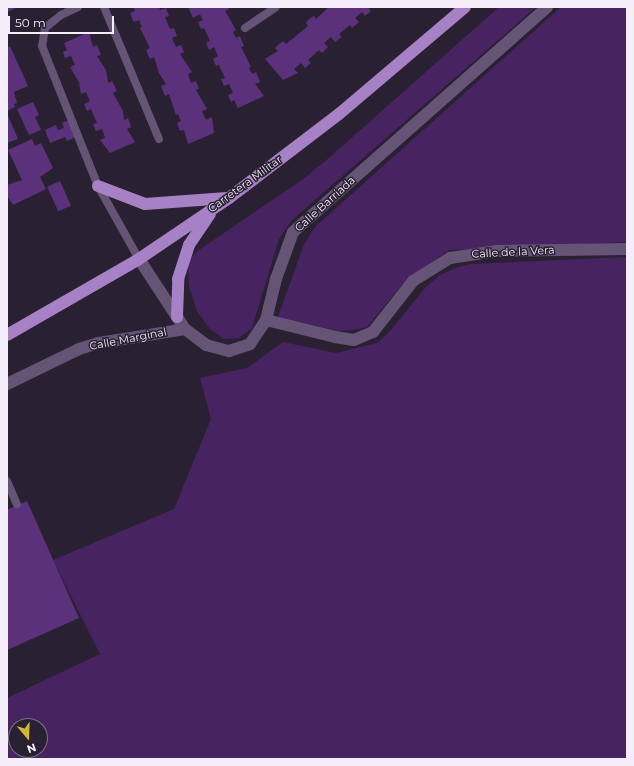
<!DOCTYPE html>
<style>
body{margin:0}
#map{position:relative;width:634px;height:766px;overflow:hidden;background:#292032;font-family:Montserrat,sans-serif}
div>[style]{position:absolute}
.green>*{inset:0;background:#472362}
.building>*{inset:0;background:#5c317c;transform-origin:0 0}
.lane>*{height:8px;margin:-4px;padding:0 4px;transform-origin:4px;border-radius:4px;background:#655475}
.street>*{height:12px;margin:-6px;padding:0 6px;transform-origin:6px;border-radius:6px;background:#655475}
.primary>*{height:12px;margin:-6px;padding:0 6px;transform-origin:6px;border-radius:6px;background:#a681c6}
span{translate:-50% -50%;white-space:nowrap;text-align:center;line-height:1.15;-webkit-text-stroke:3px #292032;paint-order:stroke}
.street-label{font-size:11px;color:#f4eefa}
.frame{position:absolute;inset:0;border:8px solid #f4eefa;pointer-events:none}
.north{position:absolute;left:8px;top:718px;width:40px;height:40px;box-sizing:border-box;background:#292032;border:1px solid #7a7282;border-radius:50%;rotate:161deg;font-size:11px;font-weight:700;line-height:16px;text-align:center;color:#f4eefa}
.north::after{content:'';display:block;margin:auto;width:14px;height:18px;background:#d0b736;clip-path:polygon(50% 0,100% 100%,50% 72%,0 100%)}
.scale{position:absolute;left:8px;top:16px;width:106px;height:18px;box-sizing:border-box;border:2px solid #f4eefa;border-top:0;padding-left:5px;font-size:12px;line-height:14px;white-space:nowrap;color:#f4eefa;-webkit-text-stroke:3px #292032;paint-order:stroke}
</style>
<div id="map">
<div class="green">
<div style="clip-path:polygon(499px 7px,536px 7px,292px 220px,279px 239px,252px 328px,239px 338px,224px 339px,210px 329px,197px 311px,189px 286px,188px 261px,199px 250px,302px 180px,330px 157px)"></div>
<div style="clip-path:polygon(561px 7px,627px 7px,627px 242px,449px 250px,406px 280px,367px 327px,354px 330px,338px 331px,278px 317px,304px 244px,316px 226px)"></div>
<div style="clip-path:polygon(evenodd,627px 257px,627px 759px,7px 759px,7px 698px,100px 654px,53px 560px,174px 509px,211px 419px,200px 378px,247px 368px,283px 342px,336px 353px,377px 343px,389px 332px,426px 287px,440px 275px,455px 268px,470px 264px,627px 257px,16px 726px,40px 726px,40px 750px,16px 750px,16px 726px)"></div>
</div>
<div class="building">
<div style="clip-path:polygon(7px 7px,18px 7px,7px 12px)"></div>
<div style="clip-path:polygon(133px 7px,159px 7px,160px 10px,166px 8px,169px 16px,165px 17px,170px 29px,174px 28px,177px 36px,172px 38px,176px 47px,181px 45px,184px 52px,180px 54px,192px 72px,188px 74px,191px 83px,196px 81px,199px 89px,196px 90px,207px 109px,202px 111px,206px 120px,212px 117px,214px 133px,188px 144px,184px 130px,180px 131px,177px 123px,181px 121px,178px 114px,176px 115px,169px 94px,165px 96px,161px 86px,166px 84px,159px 73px,154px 57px,150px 59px,148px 55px,146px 50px,150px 48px,140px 28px,142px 27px,139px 20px,134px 22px,132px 18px,130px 13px,135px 11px)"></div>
<div style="clip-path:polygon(188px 7px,228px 7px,229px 9px,225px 11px,236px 30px,233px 32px,236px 38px,240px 36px,244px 46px,241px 47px,251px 67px,249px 68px,252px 74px,256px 72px,260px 82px,255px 84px,264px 96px,238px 108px,234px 100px,231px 102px,228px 95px,233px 93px,229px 84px,224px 86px,221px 79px,225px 78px,219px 65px,216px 66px,213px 59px,218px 56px,214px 47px,209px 50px,206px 43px,210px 41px,204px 28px,201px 29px,198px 22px,203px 20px,201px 17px,200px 14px,193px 18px)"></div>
<div style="clip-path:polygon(329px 7px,371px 7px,369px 9px,371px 11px,365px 16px,362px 12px,355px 18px,359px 22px,352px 28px,350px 25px,339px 34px,342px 37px,335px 42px,331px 37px,324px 43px,328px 47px,322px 53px,319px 50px,308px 60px,311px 63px,305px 68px,301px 63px,294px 69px,298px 73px,283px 80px,265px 59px,278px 51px,275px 48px,279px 44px,283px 41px,286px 44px,308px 26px,306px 23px,309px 19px,314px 16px,316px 19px)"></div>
<div style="clip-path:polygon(89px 32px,93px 47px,97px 45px,101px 55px,97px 56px,106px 70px,108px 83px,112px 81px,117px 91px,113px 93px,123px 111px,124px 120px,128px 118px,131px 127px,127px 129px,135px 142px,110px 153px,100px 140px,105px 138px,102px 129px,96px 131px,93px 124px,97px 123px,91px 109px,87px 111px,84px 104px,90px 101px,86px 92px,81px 94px,79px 82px,70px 67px,75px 65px,71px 56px,65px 58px,63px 52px,67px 50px,64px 43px)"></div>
<div style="clip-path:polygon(10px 46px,28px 86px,14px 92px,17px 103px,14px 104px,15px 107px,7px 111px,7px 48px)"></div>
<div style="clip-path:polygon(33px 102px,39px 115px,35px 117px,41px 130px,29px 135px,17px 109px)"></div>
<div style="clip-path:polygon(7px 113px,18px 139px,7px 143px)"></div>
<div style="clip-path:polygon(71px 119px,78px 136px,67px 141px,65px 137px,50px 143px,45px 130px,56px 125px,58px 130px,64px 128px,62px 123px)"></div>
<div style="clip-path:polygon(32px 139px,35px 146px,41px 143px,53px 168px,40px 177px,46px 189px,13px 205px,7px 196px,7px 185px,22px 180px,8px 150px)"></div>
<div style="left:60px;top:181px;width:27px;height:14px;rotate:66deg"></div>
<div style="clip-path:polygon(27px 501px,79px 618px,7px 650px,7px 510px)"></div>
</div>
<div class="lane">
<div style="left:78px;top:7px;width:19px;rotate:155deg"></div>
<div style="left:61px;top:15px;width:21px;rotate:141deg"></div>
<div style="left:45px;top:28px;width:18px;rotate:99deg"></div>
<div style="left:42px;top:46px;width:151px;rotate:68.2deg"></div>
<div style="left:98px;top:186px;width:84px;rotate:60.7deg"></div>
<div style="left:104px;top:7px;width:143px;rotate:67.4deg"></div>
<div style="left:245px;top:28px;width:37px;rotate:-34deg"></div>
<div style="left:7px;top:481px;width:25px;rotate:67deg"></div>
</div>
<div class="street">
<div style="left:139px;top:259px;width:84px;rotate:56.7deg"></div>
<div style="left:185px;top:329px;width:26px;rotate:37deg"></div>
<div style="left:206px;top:345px;width:24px;rotate:15deg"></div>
<div style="left:229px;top:351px;width:22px;rotate:-18deg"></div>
<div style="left:250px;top:344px;width:29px;rotate:-56deg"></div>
<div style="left:266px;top:320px;width:42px;rotate:-76.3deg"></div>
<div style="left:276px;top:279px;width:50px;rotate:-70.1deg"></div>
<div style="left:293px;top:232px;width:339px;rotate:-41.5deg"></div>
<div style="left:266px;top:320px;width:71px;rotate:13.8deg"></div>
<div style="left:335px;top:337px;width:19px;rotate:9deg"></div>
<div style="left:354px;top:340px;width:21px;rotate:-23deg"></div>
<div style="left:373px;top:332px;width:65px;rotate:-51.9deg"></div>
<div style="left:413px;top:281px;width:44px;rotate:-31.9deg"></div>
<div style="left:450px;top:258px;width:48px;rotate:-8.5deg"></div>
<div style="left:497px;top:251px;width:130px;rotate:-0.9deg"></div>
<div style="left:7px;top:384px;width:80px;rotate:-25.9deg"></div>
<div style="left:79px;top:349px;width:21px;rotate:-17deg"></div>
<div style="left:99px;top:343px;width:87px;rotate:-9.2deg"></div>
</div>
<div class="primary">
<div style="left:98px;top:186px;width:50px;rotate:21deg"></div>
<div style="left:145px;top:204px;width:82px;rotate:-4.2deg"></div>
<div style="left:177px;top:317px;width:38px;rotate:-88deg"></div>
<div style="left:178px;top:279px;width:36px;rotate:-72deg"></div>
<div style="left:189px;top:245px;width:37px;rotate:-56deg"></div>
<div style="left:7px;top:335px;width:152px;rotate:-29.9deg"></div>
<div style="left:139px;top:259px;width:109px;rotate:-34.1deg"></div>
<div style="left:229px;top:198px;width:138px;rotate:-37.4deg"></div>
<div style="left:339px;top:114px;width:165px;rotate:-40.3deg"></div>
</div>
<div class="street-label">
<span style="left:245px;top:184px;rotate:-36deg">Carretera Militar</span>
<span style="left:325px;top:204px;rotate:-42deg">Calle Barriada</span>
<span style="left:513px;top:252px;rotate:-3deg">Calle de la Vera</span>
<span style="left:128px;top:339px;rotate:-11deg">Calle Marginal</span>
</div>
<div class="frame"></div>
<div class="north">N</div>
<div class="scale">50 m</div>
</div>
